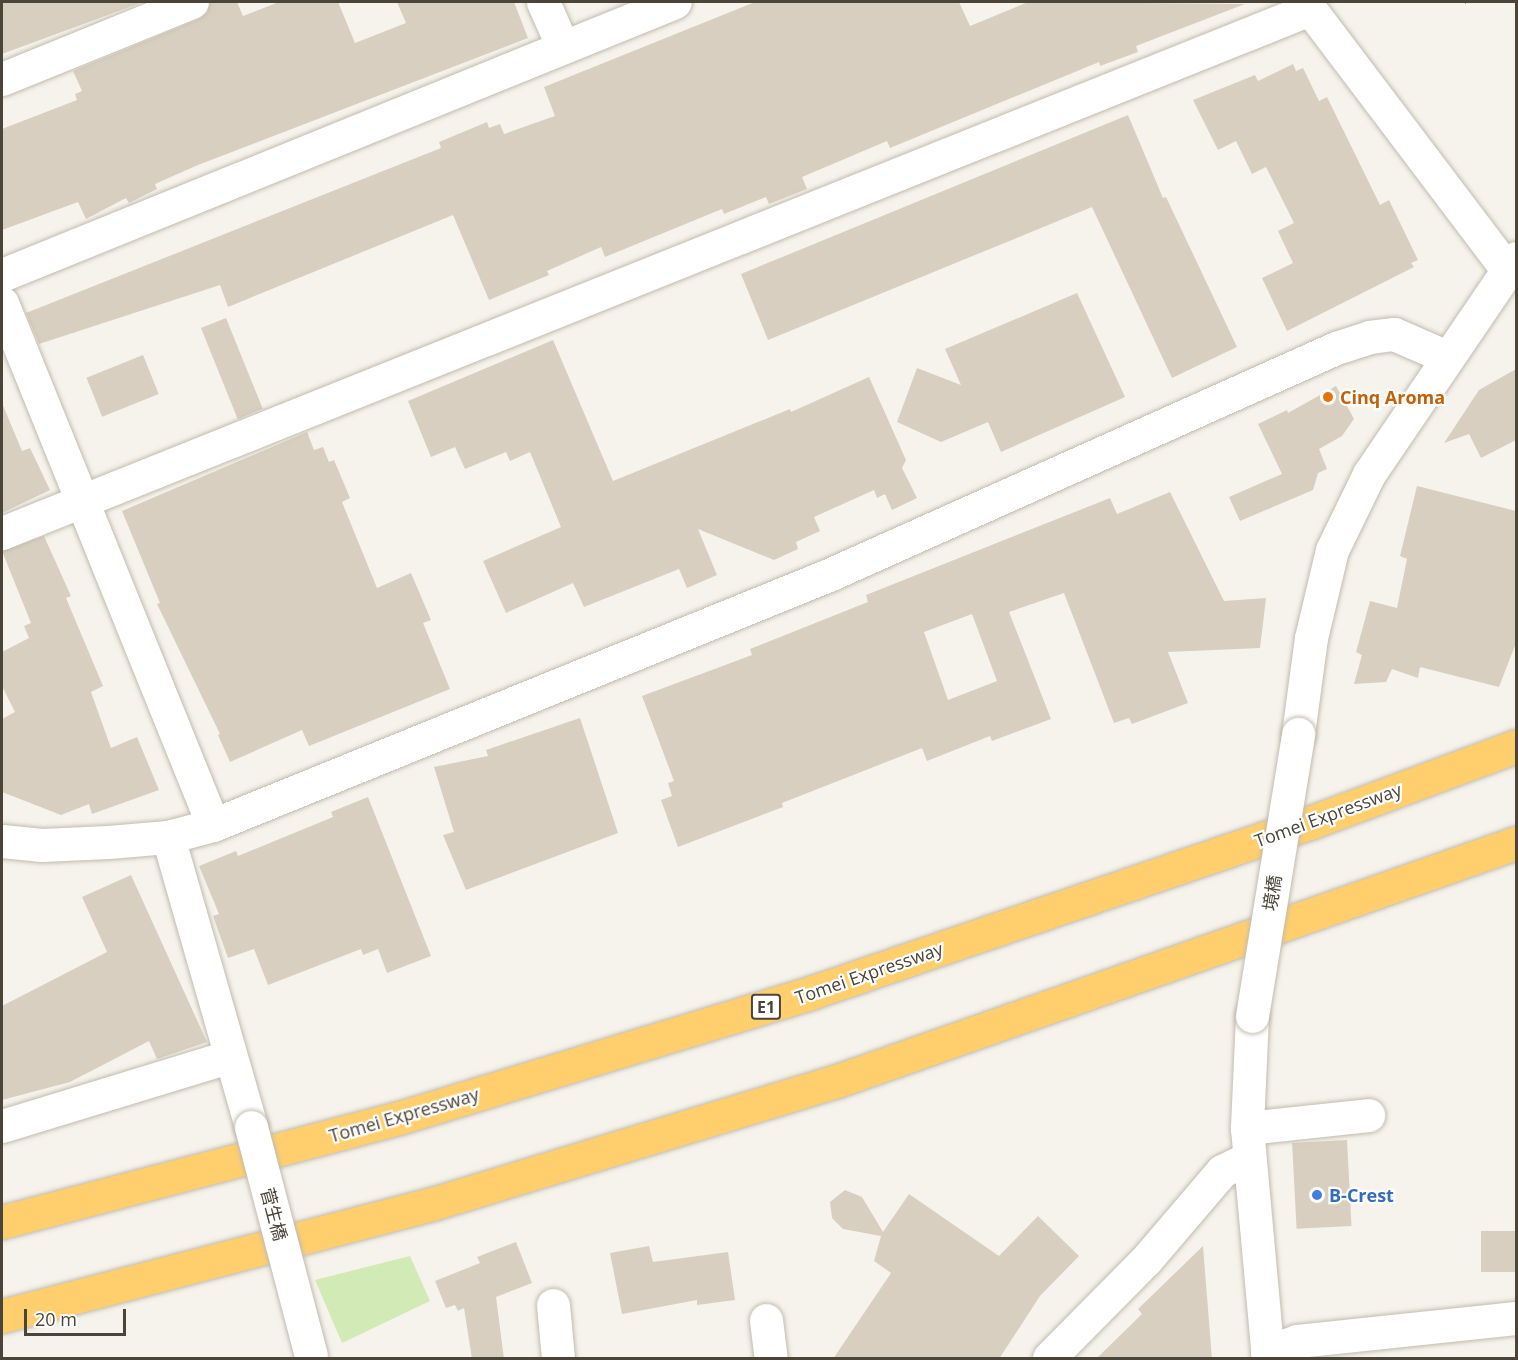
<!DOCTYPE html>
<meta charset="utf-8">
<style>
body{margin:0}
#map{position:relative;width:1518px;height:1360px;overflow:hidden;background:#f6f3ec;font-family:"Open Sans","Noto Sans JP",sans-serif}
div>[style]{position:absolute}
.green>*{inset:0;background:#d2eab5}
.building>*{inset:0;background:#d8cfc1;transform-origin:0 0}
.roads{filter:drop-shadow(0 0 2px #c2bbae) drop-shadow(0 0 2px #c2bbae)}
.minor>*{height:33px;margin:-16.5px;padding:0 16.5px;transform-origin:16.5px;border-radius:16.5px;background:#fff}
.highway>*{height:33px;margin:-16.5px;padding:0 16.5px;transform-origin:16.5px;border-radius:16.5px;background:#ffcf6e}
.rail>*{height:4.5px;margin-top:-2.25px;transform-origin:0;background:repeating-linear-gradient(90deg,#9a9a9a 0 8px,transparent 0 16px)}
.bridges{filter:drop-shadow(0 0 2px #c2bbae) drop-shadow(0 0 2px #c2bbae)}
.minor-bridge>*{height:33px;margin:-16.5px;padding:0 16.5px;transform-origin:16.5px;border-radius:16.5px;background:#fff}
.dots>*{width:16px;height:16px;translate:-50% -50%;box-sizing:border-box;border:3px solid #fff;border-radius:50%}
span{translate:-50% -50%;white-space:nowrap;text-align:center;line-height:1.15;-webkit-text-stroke:4.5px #fff;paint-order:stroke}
.shield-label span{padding:2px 4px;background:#fff;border:2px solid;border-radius:4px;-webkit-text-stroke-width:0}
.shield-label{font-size:16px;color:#4b4439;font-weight:700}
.food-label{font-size:18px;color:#c56008;font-weight:700}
.left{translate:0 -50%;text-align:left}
.street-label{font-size:18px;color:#4b4439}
.shop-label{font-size:18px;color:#366cbe;font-weight:700}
.frame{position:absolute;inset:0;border:3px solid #4b4439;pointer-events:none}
.scale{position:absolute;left:24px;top:1309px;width:102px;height:27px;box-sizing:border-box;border:3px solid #4b4439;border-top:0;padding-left:8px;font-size:18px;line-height:21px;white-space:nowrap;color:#4b4439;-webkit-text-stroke:4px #fff;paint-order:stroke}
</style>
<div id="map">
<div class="green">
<div style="clip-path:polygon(410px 1256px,430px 1301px,342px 1343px,315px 1280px)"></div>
</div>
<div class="building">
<div style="clip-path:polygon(2px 2px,143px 2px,2px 54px)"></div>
<div style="clip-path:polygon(210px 2px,237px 2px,243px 16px,279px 2px,338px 2px,355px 43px,406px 23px,397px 2px,514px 2px,528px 38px,198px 165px,155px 184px,157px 189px,129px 203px,126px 198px,86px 219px,78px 202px,2px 230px,2px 129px,77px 100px,75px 94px,82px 91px,73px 71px,199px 19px,207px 13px)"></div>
<div style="clip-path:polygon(755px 2px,959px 2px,970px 26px,1028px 2px,1245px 4px,1136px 46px,1138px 52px,1100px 66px,1099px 62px,890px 148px,887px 141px,802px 177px,807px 189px,769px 204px,766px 197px,724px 214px,722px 209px,605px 257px,601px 247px,547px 271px,549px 275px,489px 300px,453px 215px,228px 307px,220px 285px,39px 344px,26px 313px,441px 148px,439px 142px,487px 122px,489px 128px,500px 124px,504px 134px,555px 116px,544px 87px)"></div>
<div style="clip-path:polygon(1293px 64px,1296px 71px,1303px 68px,1319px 101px,1327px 97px,1380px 205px,1389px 200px,1418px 260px,1411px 263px,1414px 267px,1287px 331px,1262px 278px,1293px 263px,1278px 231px,1294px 223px,1266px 167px,1252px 174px,1236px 141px,1218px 150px,1193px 100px,1255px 75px,1258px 81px)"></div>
<div style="clip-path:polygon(1128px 115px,1163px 198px,1166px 197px,1237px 347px,1172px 378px,1092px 207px,768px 340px,741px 274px)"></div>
<div style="clip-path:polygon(1077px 293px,1125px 397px,1001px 452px,988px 422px,941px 442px,897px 422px,917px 368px,961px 385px,945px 349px)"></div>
<div style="left:226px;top:318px;width:98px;height:27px;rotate:68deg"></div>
<div style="clip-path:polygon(553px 340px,613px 481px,790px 409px,791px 412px,869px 377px,906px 460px,902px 468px,917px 498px,892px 510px,885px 494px,877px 498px,874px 490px,814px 517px,820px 531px,796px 542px,798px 549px,774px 560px,698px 529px,717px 575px,687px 588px,679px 569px,584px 607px,573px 583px,506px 613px,483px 561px,561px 527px,530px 452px,510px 461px,506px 452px,465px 469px,455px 447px,431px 457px,408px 401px)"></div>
<div style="left:143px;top:355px;width:42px;height:61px;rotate:68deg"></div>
<div style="clip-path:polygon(1516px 369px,1516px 440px,1481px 458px,1469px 434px,1444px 443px,1479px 390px)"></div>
<div style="clip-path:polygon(1336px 386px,1354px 419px,1342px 436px,1319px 449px,1327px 469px,1318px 473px,1313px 490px,1240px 521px,1229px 497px,1282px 474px,1258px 424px,1287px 410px,1288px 413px)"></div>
<div style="clip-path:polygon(2px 403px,22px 451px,30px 448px,50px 490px,2px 513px)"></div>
<div style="clip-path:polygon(307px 432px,314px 450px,323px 447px,329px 462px,334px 460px,350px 498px,342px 502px,377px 588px,411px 573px,431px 620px,423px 623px,450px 689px,309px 746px,302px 730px,230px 762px,218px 735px,220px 734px,157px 604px,160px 603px,122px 511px)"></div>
<div style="clip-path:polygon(1417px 486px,1516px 511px,1516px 643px,1499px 687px,1420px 667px,1418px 678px,1392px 669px,1386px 682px,1354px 684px,1362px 655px,1356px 652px,1370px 601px,1397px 608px,1407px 559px,1400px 556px)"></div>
<div style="clip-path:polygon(evenodd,1170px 492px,1224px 601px,1266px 598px,1260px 648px,1168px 652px,1188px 703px,1132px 724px,1129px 718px,1114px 723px,1064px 593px,1009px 612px,1051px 719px,992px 741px,990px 736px,927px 761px,922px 748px,782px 803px,783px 807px,678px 847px,661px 800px,672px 796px,668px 783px,674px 781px,642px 696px,752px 655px,750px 649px,868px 602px,866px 595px,1110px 498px,1117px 514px,1170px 492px,972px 614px,997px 681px,948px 700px,924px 632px,972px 614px)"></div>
<div style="clip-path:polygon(44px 536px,71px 596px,66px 598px,103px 686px,91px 692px,111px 748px,137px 737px,159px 790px,92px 814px,89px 804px,61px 815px,2px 792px,2px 719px,15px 712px,2px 686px,2px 652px,29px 638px,24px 626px,31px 623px,2px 551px)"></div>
<div style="clip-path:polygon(580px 718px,618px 833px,466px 890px,443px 835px,454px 832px,434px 767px,488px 756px,486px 750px)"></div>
<div style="clip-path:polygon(368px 797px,431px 956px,387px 973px,378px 949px,363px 955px,361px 949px,268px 985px,254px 949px,228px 958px,213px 916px,219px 914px,199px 866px,236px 851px,238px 856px,333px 817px,331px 812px)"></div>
<div style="clip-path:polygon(131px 875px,207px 1042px,157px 1059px,149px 1041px,70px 1082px,2px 1100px,2px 1006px,107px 952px,82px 897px)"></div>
<div style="left:1347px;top:1140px;width:86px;height:55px;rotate:87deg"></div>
<div style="clip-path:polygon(845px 1190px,862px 1197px,883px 1232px,909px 1194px,999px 1256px,1038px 1216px,1079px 1256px,1040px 1296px,999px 1359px,833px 1359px,891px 1273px,874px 1261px,881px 1236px,843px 1229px,832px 1218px,830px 1202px)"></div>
<div style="left:1516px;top:1231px;width:41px;height:35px;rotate:90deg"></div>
<div style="clip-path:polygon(516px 1242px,532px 1283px,496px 1297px,504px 1359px,472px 1359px,464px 1308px,458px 1311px,455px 1305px,446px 1308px,435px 1281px,480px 1263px,477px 1257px)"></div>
<div style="clip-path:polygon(649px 1246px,653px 1262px,728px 1252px,735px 1300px,697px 1305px,697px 1300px,622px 1314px,610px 1253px)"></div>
<div style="clip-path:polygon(1203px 1246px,1212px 1359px,1096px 1359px,1142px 1314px,1138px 1309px)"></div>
</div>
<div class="roads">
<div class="minor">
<div style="left:543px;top:2px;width:49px;rotate:66deg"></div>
<div style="left:1310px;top:9px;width:328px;rotate:52.9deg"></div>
<div style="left:2px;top:79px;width:205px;rotate:-22.1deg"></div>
<div style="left:2px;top:275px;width:726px;rotate:-22.08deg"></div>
<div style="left:2px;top:303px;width:563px;rotate:67.99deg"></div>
<div style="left:2px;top:533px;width:1409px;rotate:-21.83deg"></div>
<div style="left:1310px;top:9px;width:8px;rotate:-113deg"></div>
<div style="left:1298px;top:734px;width:97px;rotate:-82.3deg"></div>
<div style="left:1311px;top:638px;width:90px;rotate:-76.6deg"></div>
<div style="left:1332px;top:550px;width:85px;rotate:-64deg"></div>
<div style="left:1369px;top:474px;width:261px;rotate:-55.8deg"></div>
<div style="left:168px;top:837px;width:302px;rotate:74deg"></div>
<div style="left:2px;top:841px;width:40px;rotate:5.7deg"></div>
<div style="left:42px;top:845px;width:66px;rotate:-2.6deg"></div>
<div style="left:108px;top:842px;width:60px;rotate:-4.8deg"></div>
<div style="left:168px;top:837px;width:47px;rotate:-14.9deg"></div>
<div style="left:213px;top:825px;width:667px;rotate:-22.1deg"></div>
<div style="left:831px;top:574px;width:553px;rotate:-24.11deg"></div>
<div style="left:1336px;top:348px;width:35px;rotate:-18deg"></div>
<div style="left:1369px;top:337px;width:25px;rotate:-7deg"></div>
<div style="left:1394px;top:334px;width:58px;rotate:23.5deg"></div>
<div style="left:1252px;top:1016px;width:112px;rotate:92.6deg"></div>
<div style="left:1247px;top:1128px;width:231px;rotate:84.8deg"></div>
<div style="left:2px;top:1126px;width:239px;rotate:-17deg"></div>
<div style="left:1247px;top:1128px;width:122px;rotate:-6.1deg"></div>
<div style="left:553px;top:1305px;width:53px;rotate:84.6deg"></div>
<div style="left:766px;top:1320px;width:38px;rotate:83deg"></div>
<div style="left:1267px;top:1352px;width:32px;rotate:-20deg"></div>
<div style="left:1297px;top:1341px;width:220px;rotate:-6deg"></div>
<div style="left:1049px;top:1358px;width:138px;rotate:-45.3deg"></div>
<div style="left:1146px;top:1260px;width:117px;rotate:-49.5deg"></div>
<div style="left:1222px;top:1171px;width:30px;rotate:-26deg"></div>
</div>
<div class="highway">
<div style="left:2px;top:1222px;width:410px;rotate:-14.7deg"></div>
<div style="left:399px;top:1118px;width:433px;rotate:-16.9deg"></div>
<div style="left:813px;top:992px;width:527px;rotate:-18.81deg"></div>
<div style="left:1312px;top:822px;width:218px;rotate:-20.4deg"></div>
<div style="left:2px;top:1316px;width:444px;rotate:-14.6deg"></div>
<div style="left:432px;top:1204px;width:423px;rotate:-16.9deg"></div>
<div style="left:837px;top:1081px;width:720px;rotate:-19.32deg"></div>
</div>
</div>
<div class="rail">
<div style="left:1465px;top:2px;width:1px"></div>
</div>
<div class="bridges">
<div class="minor-bridge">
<div style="left:1252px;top:1016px;width:286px;rotate:-80.7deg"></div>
<div style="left:251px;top:1127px;width:236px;rotate:75.3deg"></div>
</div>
</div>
<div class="dots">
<div style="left:1328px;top:397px;background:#e8710a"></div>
<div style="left:1317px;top:1195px;background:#3f7fe0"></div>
</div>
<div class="shield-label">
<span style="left:766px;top:1007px">E1</span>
</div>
<div class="food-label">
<span class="left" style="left:1340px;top:397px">Cinq Aroma</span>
</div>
<div class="street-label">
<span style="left:1328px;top:815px;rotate:-20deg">Tomei Expressway</span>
<span style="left:1272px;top:893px;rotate:-81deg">境橋</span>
<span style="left:869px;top:973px;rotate:-19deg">Tomei Expressway</span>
<span style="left:404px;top:1115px;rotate:-16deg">Tomei Expressway</span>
<span style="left:274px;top:1214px;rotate:75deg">菅生橋</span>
</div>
<div class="shop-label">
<span class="left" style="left:1329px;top:1195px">B-Crest</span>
</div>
<div class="frame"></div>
<div class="scale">20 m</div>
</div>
